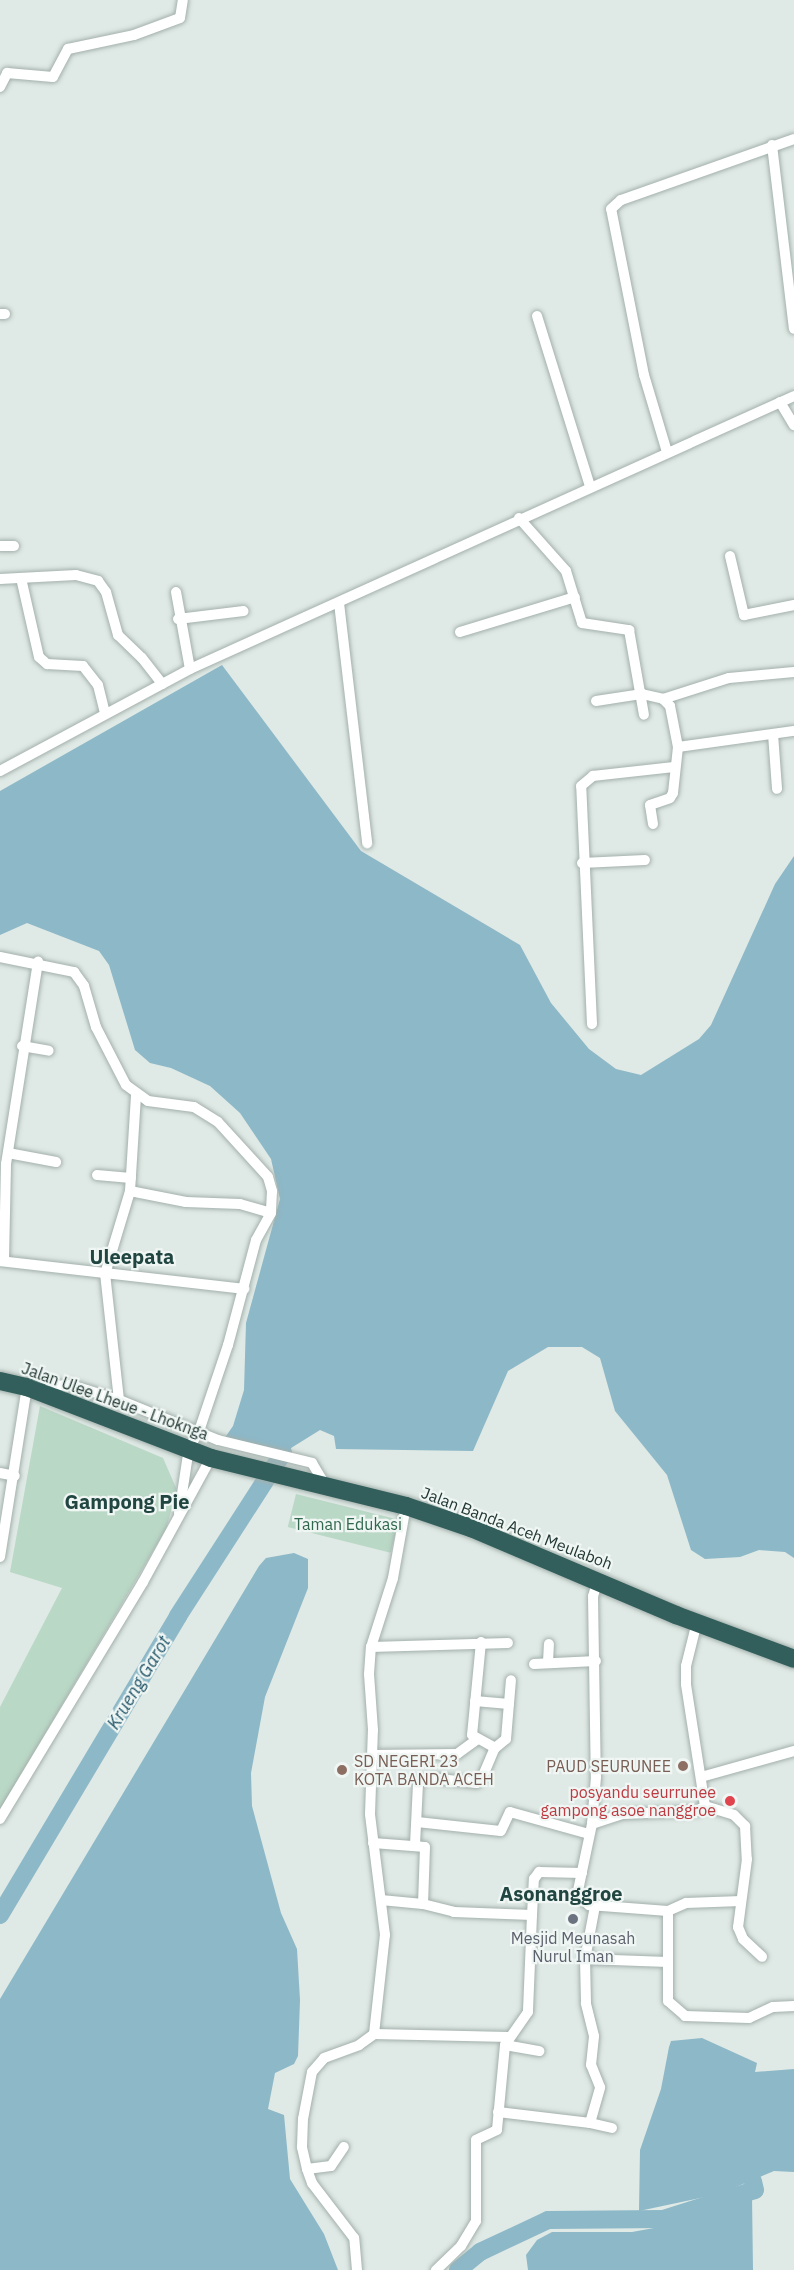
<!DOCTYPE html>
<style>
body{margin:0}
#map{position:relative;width:794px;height:2270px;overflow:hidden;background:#dfe9e5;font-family:"IBM Plex Sans",sans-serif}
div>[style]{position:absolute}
.green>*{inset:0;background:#bad8c6;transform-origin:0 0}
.water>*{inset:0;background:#8db8c8}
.river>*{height:18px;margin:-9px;padding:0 9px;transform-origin:9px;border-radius:9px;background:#8db8c8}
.roads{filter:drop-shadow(0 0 2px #a3b0ac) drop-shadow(0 0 2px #a3b0ac)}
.street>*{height:10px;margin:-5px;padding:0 5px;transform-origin:5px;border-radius:5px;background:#fff}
.highway>*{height:18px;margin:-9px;padding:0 9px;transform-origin:9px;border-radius:9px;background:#325f5b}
.dots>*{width:16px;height:16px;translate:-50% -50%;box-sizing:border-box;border:3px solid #eff6f3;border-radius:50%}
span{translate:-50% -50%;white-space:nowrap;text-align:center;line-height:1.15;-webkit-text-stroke:4.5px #eff6f3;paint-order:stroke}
.street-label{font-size:16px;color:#223733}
.park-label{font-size:16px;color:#31684d}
.education-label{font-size:16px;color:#785e54}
.left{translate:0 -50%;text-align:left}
.right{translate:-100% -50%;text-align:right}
.health-label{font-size:16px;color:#be3a42}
.worship-label{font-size:16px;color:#5b616d}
.water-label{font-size:18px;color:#24576b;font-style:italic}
.quarter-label{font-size:20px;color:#214641;font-weight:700}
</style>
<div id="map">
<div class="green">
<div style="clip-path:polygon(40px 1406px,163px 1458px,177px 1490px,166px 1529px,0 1810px,0 1707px,62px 1588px,10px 1572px)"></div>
<div style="left:296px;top:1494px;width:106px;height:34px;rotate:14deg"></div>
</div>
<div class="water">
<div style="clip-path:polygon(222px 665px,361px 851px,520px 945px,551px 1003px,589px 1049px,616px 1069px,641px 1075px,699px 1039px,711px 1025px,775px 884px,794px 856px,794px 1558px,785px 1552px,759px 1550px,740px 1557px,705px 1559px,691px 1550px,667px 1475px,615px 1411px,600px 1358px,582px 1347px,548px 1347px,508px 1371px,473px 1451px,336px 1449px,334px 1436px,320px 1430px,283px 1453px,224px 1439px,233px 1426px,244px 1390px,246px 1323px,280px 1199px,271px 1159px,240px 1113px,210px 1086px,171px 1068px,150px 1063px,135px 1050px,109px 965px,99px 951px,27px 923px,0 935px,0 791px)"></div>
<div style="clip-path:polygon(294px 1553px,308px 1559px,308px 1588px,265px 1697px,251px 1773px,252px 1806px,281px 1913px,297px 1949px,300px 2000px,298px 2056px,294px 2064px,275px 2073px,268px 2109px,284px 2115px,290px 2179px,324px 2234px,338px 2270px,0 2270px,0 1999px,259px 1566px,266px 1558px)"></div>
<div style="clip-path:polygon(702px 2038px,757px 2063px,755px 2072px,794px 2069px,794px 2172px,774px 2171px,719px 2194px,639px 2211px,640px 2150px,661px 2089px,669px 2047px,671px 2041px)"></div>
<div style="clip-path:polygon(752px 2196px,753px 2270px,528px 2270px,526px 2255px,537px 2240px,552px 2232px,632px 2232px,665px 2226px)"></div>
</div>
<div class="river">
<div style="left:0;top:1915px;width:348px;rotate:-59.2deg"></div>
<div style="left:178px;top:1616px;width:194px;rotate:-57.2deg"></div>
<div style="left:458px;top:2270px;width:28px;rotate:-39deg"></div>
<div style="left:480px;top:2252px;width:75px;rotate:-25.2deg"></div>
<div style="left:548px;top:2220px;width:115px;rotate:-0.5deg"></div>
<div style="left:663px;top:2219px;width:96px;rotate:-17.5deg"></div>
<div style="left:755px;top:2190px;width:9px;rotate:-103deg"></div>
</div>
<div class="roads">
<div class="street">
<div style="left:0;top:87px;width:16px;rotate:-63deg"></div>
<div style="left:7px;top:73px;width:46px;rotate:5deg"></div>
<div style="left:53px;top:77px;width:32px;rotate:-62deg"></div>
<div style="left:68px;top:49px;width:67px;rotate:-12deg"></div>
<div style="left:134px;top:35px;width:49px;rotate:-20.3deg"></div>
<div style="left:180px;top:18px;width:18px;rotate:-81deg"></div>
<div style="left:772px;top:145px;width:185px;rotate:83.2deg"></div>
<div style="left:0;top:314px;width:5px"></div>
<div style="left:537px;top:316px;width:178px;rotate:72.7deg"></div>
<div style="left:780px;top:402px;width:27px;rotate:59deg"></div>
<div style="left:667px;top:452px;width:80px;rotate:-106.6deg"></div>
<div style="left:644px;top:375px;width:169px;rotate:-101.2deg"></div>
<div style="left:611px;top:209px;width:13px;rotate:-42deg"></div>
<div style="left:621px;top:200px;width:183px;rotate:-19.4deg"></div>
<div style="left:519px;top:518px;width:71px;rotate:48.4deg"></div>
<div style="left:566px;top:571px;width:54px;rotate:72.9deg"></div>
<div style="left:582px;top:623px;width:48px;rotate:8.5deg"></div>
<div style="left:629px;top:630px;width:86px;rotate:80deg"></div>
<div style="left:0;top:546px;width:14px"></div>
<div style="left:730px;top:556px;width:61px;rotate:76.7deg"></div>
<div style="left:744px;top:615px;width:51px;rotate:-11.3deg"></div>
<div style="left:21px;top:578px;width:81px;rotate:77.2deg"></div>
<div style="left:39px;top:657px;width:11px;rotate:41deg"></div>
<div style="left:47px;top:664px;width:36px;rotate:3deg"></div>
<div style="left:83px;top:666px;width:24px;rotate:52deg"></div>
<div style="left:98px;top:685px;width:30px;rotate:76deg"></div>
<div style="left:0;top:579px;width:76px;rotate:-3deg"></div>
<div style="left:76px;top:575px;width:23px;rotate:15deg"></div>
<div style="left:98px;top:581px;width:14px;rotate:54deg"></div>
<div style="left:106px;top:592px;width:45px;rotate:74.4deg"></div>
<div style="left:118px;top:635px;width:33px;rotate:44deg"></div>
<div style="left:142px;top:658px;width:33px;rotate:52deg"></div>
<div style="left:176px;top:592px;width:78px;rotate:79.7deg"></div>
<div style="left:339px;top:603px;width:242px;rotate:83.3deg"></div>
<div style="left:178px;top:619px;width:66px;rotate:-6.9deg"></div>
<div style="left:460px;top:632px;width:120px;rotate:-16.9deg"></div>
<div style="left:663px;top:699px;width:69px;rotate:-17.7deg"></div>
<div style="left:729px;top:678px;width:65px;rotate:-5.3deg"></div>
<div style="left:596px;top:701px;width:47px;rotate:-8.7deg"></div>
<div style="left:642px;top:694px;width:22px;rotate:13deg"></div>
<div style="left:663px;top:699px;width:10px;rotate:45deg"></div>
<div style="left:670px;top:706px;width:42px;rotate:79deg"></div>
<div style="left:678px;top:747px;width:117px;rotate:-7.9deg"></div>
<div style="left:773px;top:734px;width:55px;rotate:85.8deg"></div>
<div style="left:0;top:771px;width:216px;rotate:-28.2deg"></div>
<div style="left:190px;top:669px;width:663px;rotate:-24.32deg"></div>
<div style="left:653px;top:824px;width:19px;rotate:-99deg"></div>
<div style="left:650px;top:805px;width:21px;rotate:-19deg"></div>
<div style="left:670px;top:798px;width:6px;rotate:-59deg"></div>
<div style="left:673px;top:793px;width:46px;rotate:-83.8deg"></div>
<div style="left:582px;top:863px;width:63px;rotate:-2.7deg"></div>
<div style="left:0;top:957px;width:76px;rotate:11.5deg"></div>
<div style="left:74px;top:972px;width:17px;rotate:54deg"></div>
<div style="left:84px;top:986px;width:43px;rotate:73.7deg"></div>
<div style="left:96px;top:1027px;width:65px;rotate:62.7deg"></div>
<div style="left:126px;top:1085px;width:27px;rotate:36deg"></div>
<div style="left:148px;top:1101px;width:46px;rotate:7.4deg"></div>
<div style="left:194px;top:1107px;width:28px;rotate:32deg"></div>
<div style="left:218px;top:1122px;width:74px;rotate:47.7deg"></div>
<div style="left:268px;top:1177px;width:15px;rotate:74deg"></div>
<div style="left:272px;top:1191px;width:22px;rotate:93deg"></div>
<div style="left:271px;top:1213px;width:31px;rotate:119deg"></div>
<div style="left:256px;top:1240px;width:109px;rotate:104.9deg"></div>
<div style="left:228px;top:1345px;width:91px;rotate:108.6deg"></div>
<div style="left:199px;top:1431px;width:20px;rotate:120deg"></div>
<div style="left:189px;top:1448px;width:66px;rotate:98.7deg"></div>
<div style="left:592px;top:1024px;width:238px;rotate:-92.6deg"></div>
<div style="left:581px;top:786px;width:16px;rotate:-40deg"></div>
<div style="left:593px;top:776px;width:81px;rotate:-6.4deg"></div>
<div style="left:22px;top:1046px;width:27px;rotate:10deg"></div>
<div style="left:8px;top:1153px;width:49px;rotate:10.6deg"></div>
<div style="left:97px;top:1175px;width:34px;rotate:5deg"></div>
<div style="left:130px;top:1191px;width:57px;rotate:11.1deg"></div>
<div style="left:186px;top:1202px;width:54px;rotate:2.1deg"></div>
<div style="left:240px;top:1204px;width:32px;rotate:16deg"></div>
<div style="left:4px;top:1260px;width:96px;rotate:-88.8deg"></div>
<div style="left:6px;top:1164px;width:205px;rotate:-81deg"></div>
<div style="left:0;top:1261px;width:246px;rotate:6.5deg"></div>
<div style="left:119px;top:1400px;width:127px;rotate:-96.3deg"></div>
<div style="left:105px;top:1274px;width:87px;rotate:-73.2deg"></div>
<div style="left:130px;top:1191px;width:96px;rotate:-86.4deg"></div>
<div style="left:0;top:1473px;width:15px;rotate:11deg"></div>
<div style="left:0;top:1557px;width:172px;rotate:-81deg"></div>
<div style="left:27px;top:1387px;width:44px;rotate:-2.6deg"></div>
<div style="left:71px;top:1385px;width:50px;rotate:17.4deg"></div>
<div style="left:119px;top:1400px;width:107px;rotate:22deg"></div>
<div style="left:218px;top:1440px;width:97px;rotate:13.7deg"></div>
<div style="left:312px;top:1463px;width:26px;rotate:59deg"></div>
<div style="left:598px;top:1579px;width:18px;rotate:106deg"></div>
<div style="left:593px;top:1596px;width:181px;rotate:89.1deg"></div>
<div style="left:596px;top:1777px;width:47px;rotate:94.9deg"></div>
<div style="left:592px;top:1824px;width:73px;rotate:101.9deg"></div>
<div style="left:577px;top:1895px;width:16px;rotate:40deg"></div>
<div style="left:589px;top:1905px;width:79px;rotate:4.3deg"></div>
<div style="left:668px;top:1911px;width:90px;rotate:90deg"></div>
<div style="left:668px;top:2001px;width:23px;rotate:41deg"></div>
<div style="left:685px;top:2016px;width:64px;rotate:1.8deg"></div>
<div style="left:749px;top:2018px;width:26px;rotate:-25deg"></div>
<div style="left:773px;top:2007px;width:21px;rotate:-3deg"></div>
<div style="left:481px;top:1642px;width:93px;rotate:95.5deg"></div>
<div style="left:472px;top:1735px;width:26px;rotate:29deg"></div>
<div style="left:371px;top:1647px;width:137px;rotate:-1.7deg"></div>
<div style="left:548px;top:1662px;width:18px;rotate:-87deg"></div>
<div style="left:534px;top:1664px;width:62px;rotate:-2.8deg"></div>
<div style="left:475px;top:1701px;width:34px;rotate:5deg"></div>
<div style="left:372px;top:1755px;width:85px;rotate:-0.7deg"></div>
<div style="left:457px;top:1754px;width:24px;rotate:-36deg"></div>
<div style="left:701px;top:1777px;width:97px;rotate:-15.6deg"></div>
<div style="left:705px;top:1806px;width:30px;rotate:17deg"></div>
<div style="left:734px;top:1815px;width:16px;rotate:45deg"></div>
<div style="left:745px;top:1826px;width:33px;rotate:87deg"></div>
<div style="left:747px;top:1859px;width:69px;rotate:97.5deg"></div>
<div style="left:738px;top:1927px;width:13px;rotate:67deg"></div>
<div style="left:743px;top:1939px;width:26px;rotate:43deg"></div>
<div style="left:0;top:1819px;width:277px;rotate:-58.9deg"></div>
<div style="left:143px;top:1582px;width:141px;rotate:-61.3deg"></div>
<div style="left:417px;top:1822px;width:84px;rotate:6.1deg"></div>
<div style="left:501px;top:1831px;width:21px;rotate:-65deg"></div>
<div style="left:510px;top:1812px;width:82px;rotate:15.6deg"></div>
<div style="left:592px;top:1824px;width:32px;rotate:-18deg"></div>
<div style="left:622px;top:1814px;width:75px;rotate:-2.3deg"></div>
<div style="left:697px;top:1811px;width:9px;rotate:-32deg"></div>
<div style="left:705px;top:1806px;width:123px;rotate:-98.9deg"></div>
<div style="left:686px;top:1684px;width:18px;rotate:-90deg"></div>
<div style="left:686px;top:1666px;width:45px;rotate:-76deg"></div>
<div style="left:373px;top:1843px;width:52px;rotate:4.4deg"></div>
<div style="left:425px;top:1847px;width:57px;rotate:92deg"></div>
<div style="left:415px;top:1845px;width:62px;rotate:-87.2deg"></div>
<div style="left:418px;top:1783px;width:12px;rotate:-24deg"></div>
<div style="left:429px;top:1778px;width:48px;rotate:5.9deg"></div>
<div style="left:477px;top:1783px;width:7px;rotate:-45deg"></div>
<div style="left:482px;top:1778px;width:33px;rotate:-67deg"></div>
<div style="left:495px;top:1748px;width:14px;rotate:-39deg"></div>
<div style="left:506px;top:1739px;width:59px;rotate:-85.2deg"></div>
<div style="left:381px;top:1900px;width:42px;rotate:5.4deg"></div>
<div style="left:423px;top:1904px;width:32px;rotate:14deg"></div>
<div style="left:454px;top:1912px;width:78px;rotate:2.2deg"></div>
<div style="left:532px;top:1915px;width:97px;rotate:92.4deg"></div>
<div style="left:528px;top:2012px;width:40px;rotate:124.9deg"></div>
<div style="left:505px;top:2045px;width:85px;rotate:95.4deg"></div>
<div style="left:497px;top:2130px;width:23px;rotate:155deg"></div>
<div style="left:476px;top:2140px;width:81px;rotate:90deg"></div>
<div style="left:476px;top:2221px;width:29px;rotate:121deg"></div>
<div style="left:461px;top:2246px;width:35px;rotate:136deg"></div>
<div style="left:668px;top:1911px;width:20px;rotate:-24deg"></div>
<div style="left:686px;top:1903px;width:55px;rotate:-2.1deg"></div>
<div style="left:532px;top:1915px;width:36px;rotate:-87deg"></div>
<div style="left:534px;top:1879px;width:9px;rotate:-54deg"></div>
<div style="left:539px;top:1872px;width:43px;rotate:1.3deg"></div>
<div style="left:585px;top:1959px;width:54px;rotate:-79.3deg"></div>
<div style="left:374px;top:2034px;width:135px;rotate:1.3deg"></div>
<div style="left:505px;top:2045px;width:35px;rotate:10deg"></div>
<div style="left:498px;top:2112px;width:93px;rotate:6.8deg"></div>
<div style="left:612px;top:2128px;width:23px;rotate:-167deg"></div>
<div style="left:590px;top:2123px;width:37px;rotate:-74deg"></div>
<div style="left:600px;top:2087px;width:24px;rotate:-112deg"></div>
<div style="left:591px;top:2065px;width:29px;rotate:-84deg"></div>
<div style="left:594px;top:2036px;width:34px;rotate:-104deg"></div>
<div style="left:586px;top:2003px;width:44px;rotate:-91.3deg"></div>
<div style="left:585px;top:1959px;width:83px;rotate:2.1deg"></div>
<div style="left:307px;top:2169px;width:24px;rotate:-7deg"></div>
<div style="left:331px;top:2166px;width:23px;rotate:-56deg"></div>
<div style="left:357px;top:2270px;width:32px;rotate:-95deg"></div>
<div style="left:354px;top:2238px;width:69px;rotate:-127.4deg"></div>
<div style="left:312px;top:2183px;width:15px;rotate:-110deg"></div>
<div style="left:307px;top:2169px;width:23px;rotate:-103deg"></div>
<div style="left:302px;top:2147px;width:28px;rotate:-88deg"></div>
<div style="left:303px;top:2119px;width:48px;rotate:-79.2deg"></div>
<div style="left:312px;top:2072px;width:18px;rotate:-49deg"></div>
<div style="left:324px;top:2058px;width:37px;rotate:-20deg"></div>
<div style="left:359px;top:2045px;width:19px;rotate:-36deg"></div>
<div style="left:374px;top:2034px;width:100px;rotate:-83.7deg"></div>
<div style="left:385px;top:1935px;width:122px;rotate:-97.1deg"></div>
<div style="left:370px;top:1814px;width:84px;rotate:-88deg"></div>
<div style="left:373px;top:1730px;width:56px;rotate:-94.1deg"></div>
<div style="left:369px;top:1674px;width:27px;rotate:-86deg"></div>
<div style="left:371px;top:1647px;width:72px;rotate:-72.3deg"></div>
<div style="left:393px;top:1578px;width:73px;rotate:-79.8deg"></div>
</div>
<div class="highway">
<div style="left:0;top:1381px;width:28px;rotate:13deg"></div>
<div style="left:27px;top:1387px;width:197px;rotate:21.1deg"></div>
<div style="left:211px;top:1458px;width:201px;rotate:13.8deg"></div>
<div style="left:406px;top:1506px;width:69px;rotate:18.7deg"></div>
<div style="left:471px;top:1528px;width:223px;rotate:23deg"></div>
<div style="left:676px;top:1615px;width:126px;rotate:20.4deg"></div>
</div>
</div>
<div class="dots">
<div style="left:683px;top:1766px;background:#8d6e63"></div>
<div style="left:342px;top:1770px;background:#8d6e63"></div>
<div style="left:730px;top:1801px;background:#e0444e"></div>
<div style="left:573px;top:1919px;background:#6b7280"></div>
</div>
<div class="street-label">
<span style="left:115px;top:1401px;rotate:20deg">Jalan Ulee Lheue - Lhoknga</span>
<span style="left:517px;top:1528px;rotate:21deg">Jalan Banda Aceh Meulaboh</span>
</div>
<div class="park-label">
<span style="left:348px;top:1524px">Taman Edukasi</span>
</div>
<div class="education-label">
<span class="left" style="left:354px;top:1770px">SD NEGERI 23<br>KOTA BANDA ACEH</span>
<span class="right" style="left:671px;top:1766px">PAUD SEURUNEE</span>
</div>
<div class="health-label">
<span class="right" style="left:716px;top:1801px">posyandu seurrunee<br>gampong asoe nanggroe</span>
</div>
<div class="worship-label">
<span style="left:573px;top:1947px">Mesjid Meunasah<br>Nurul Iman</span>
</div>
<div class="water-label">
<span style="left:139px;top:1683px;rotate:-59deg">Krueng Garot</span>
</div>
<div class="quarter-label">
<span style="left:132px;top:1256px">Uleepata</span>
<span style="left:127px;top:1501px">Gampong Pie</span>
<span style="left:561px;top:1893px">Asonanggroe</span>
</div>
</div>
